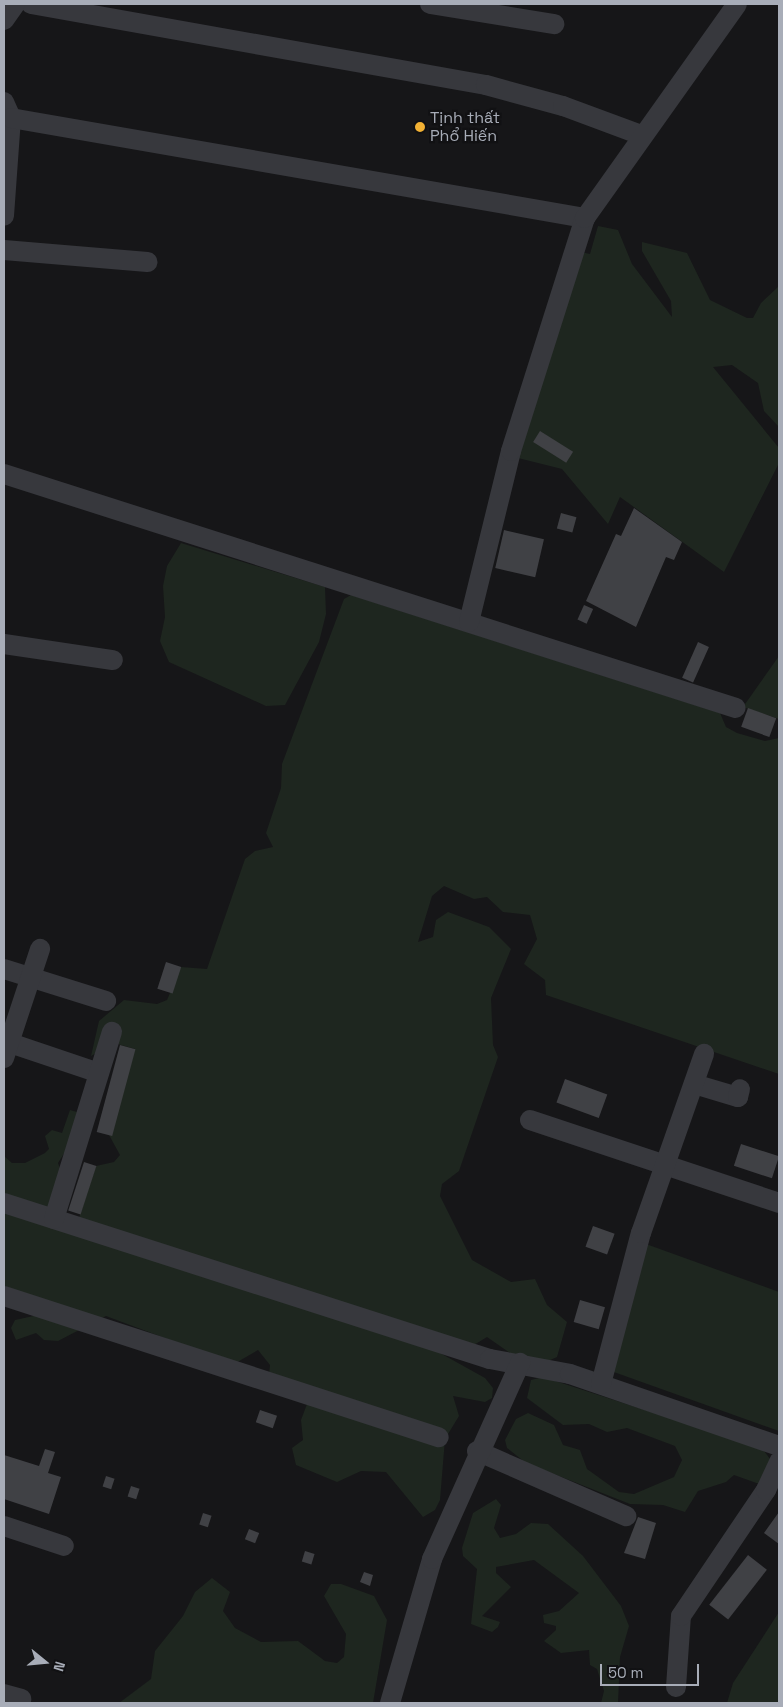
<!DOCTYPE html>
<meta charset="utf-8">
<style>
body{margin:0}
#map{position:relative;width:783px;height:1707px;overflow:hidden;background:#161618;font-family:"Space Grotesk",sans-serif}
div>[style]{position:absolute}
.green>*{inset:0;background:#1e261f}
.building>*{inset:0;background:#404145;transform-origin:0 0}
.minor>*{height:20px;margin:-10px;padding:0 10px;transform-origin:10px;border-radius:10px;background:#37383d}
.dots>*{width:14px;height:14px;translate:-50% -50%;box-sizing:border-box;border:2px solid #111113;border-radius:50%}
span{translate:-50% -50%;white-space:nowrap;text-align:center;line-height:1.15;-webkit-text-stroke:4.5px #111113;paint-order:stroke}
.poi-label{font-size:16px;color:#a8adb8}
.left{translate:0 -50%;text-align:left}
.frame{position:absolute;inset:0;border:5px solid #a8adb8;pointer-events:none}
.north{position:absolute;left:20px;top:1637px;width:50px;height:50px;-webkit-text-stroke:4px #111113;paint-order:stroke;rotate:107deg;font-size:14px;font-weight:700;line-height:20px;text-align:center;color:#a8adb8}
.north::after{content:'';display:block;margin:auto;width:18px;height:22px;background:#a8adb8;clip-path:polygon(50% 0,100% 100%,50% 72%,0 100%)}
.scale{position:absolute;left:600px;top:1664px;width:99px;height:22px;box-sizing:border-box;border:2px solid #a8adb8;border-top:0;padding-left:6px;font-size:15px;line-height:18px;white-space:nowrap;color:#a8adb8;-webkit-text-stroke:4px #111113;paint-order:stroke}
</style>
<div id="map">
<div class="green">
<div style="clip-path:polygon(598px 226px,618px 230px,632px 264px,672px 317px,671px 301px,642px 251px,642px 242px,687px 253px,710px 300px,747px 318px,753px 318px,761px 303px,779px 286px,779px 427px,764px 411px,758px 383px,732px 365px,713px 367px,779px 448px,779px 463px,724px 572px,620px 497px,608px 524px,562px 469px,518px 458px,581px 252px,590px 254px)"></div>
<div style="clip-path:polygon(181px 543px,325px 587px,326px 614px,319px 642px,285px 705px,266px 706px,169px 662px,160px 641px,165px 617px,163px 586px,167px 566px)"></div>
<div style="clip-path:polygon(351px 595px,720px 713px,726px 727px,737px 733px,765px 741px,779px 738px,779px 1074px,546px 995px,545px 980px,524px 964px,537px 939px,530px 915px,503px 912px,487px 897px,474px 899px,444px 886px,432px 896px,418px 942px,433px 937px,436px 920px,448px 912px,489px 927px,511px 949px,491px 998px,493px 1045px,498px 1057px,459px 1171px,442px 1184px,440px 1196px,472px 1260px,511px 1282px,535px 1279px,547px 1305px,567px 1322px,557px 1357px,548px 1361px,513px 1355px,487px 1337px,469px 1348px,431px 1348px,485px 1378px,493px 1388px,492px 1398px,485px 1402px,453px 1396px,459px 1416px,445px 1439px,440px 1500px,435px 1510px,423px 1517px,386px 1472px,361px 1471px,337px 1482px,296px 1465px,292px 1448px,303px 1440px,301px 1420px,307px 1404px,269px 1375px,270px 1365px,258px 1350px,234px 1364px,106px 1316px,58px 1341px,44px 1340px,36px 1333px,16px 1340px,11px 1328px,15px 1320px,38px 1315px,4px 1295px,4px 1156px,12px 1163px,25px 1163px,45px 1153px,49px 1149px,45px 1136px,52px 1130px,62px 1133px,70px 1110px,77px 1112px,70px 1144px,58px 1163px,61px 1171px,52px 1206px,78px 1221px,96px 1166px,114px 1162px,120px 1155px,109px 1135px,135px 1049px,114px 1043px,91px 1056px,99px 1021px,124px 1000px,157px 1004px,167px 1000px,181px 967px,207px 969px,245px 859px,255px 851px,273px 847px,266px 833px,281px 788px,282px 764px,344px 599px)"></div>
<div style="clip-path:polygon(779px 656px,779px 719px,743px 707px)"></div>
<div style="clip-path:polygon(646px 1244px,779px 1292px,779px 1431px,611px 1371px)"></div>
<div style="clip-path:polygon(543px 1377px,762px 1448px,770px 1459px,762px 1485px,734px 1475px,726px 1482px,698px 1491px,685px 1512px,663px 1505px,630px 1504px,526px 1463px,507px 1448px,505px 1440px,516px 1419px,528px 1413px,554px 1425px,563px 1445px,580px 1450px,587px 1469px,619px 1492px,634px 1494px,674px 1477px,682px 1460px,675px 1446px,627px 1428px,607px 1432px,589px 1424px,563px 1425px,527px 1398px,531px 1380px)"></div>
<div style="clip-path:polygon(496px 1499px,501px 1505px,494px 1528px,500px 1538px,516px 1534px,531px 1523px,548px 1524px,583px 1556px,621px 1606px,629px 1626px,620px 1657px,618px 1703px,601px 1703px,604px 1691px,597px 1669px,590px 1665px,589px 1650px,561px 1653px,544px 1641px,556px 1630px,556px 1626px,544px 1623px,543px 1615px,559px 1611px,579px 1593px,534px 1560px,496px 1567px,496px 1573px,511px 1587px,482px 1616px,500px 1622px,498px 1627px,492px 1632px,471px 1624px,477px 1569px,463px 1556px,462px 1548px,473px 1513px)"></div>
<div style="clip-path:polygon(212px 1578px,230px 1592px,223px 1611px,235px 1628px,261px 1642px,298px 1641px,325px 1661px,337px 1663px,344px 1657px,346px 1634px,324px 1596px,331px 1584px,341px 1584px,374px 1596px,387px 1620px,373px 1703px,119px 1703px,151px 1679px,155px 1651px,183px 1616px,195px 1592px)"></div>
<div style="clip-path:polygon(779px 1612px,779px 1703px,727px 1703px,733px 1683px)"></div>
</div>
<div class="building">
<div style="left:540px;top:431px;width:39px;height:13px;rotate:32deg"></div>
<div style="clip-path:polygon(634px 508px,682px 542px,674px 560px,666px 557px,636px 627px,586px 601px,616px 534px,621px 536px)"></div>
<div style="left:561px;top:513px;width:16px;height:16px;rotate:15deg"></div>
<div style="left:504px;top:530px;width:41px;height:39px;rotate:13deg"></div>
<div style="left:584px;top:605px;width:10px;height:16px;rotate:24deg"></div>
<div style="left:698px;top:642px;width:12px;height:39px;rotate:24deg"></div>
<div style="left:748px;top:708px;width:30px;height:20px;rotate:20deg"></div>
<div style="left:166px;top:962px;width:16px;height:28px;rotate:18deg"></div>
<div style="left:120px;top:1045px;width:16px;height:90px;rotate:15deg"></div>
<div style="left:565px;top:1079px;width:45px;height:25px;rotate:20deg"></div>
<div style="left:741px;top:1144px;width:40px;height:23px;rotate:18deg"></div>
<div style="left:84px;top:1162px;width:13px;height:51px;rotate:18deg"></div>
<div style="left:593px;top:1226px;width:23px;height:22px;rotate:20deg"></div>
<div style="left:580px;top:1300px;width:26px;height:23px;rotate:16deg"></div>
<div style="left:260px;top:1410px;width:18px;height:13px;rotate:19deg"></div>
<div style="clip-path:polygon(45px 1449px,55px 1452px,48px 1473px,61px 1477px,49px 1514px,4px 1499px,4px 1455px,39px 1466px)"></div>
<div style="left:106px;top:1476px;width:9px;height:11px;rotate:18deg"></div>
<div style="left:131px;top:1486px;width:9px;height:11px;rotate:18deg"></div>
<div style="clip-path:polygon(779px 1512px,779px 1544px,764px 1533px)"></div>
<div style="left:203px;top:1513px;width:9px;height:12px;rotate:18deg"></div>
<div style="clip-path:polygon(638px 1517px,656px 1523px,645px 1559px,624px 1553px)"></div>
<div style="left:249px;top:1529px;width:11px;height:11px;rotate:22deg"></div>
<div style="left:305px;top:1551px;width:10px;height:11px;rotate:17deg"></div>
<div style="left:748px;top:1555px;width:24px;height:63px;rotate:38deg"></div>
<div style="clip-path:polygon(364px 1572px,373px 1575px,370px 1586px,360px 1582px)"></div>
</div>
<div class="minor">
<div style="left:31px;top:4px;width:462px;rotate:10.1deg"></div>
<div style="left:486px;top:85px;width:80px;rotate:15.3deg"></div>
<div style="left:563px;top:106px;width:83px;rotate:20.4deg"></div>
<div style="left:430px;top:4px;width:126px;rotate:9.2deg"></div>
<div style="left:4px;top:20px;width:19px;rotate:-55deg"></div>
<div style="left:4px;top:102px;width:17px;rotate:66deg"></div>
<div style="left:11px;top:118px;width:98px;rotate:94.1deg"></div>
<div style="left:11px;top:118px;width:583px;rotate:9.88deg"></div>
<div style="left:4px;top:250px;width:144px;rotate:4.8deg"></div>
<div style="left:4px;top:474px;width:768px;rotate:17.73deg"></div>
<div style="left:469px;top:622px;width:176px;rotate:-76.2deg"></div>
<div style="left:511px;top:451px;width:244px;rotate:-72.4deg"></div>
<div style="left:585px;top:218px;width:262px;rotate:-54.6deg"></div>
<div style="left:4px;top:644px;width:110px;rotate:8.4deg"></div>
<div style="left:4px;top:969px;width:107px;rotate:17.4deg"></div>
<div style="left:4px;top:1041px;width:100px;rotate:18.6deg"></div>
<div style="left:4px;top:1058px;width:115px;rotate:-71.7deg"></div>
<div style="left:694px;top:1084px;width:46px;rotate:16.5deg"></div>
<div style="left:738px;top:1097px;width:8px;rotate:-76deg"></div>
<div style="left:530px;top:1120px;width:262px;rotate:18.4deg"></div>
<div style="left:4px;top:1203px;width:510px;rotate:17.8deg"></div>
<div style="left:490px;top:1359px;width:81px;rotate:10.6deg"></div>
<div style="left:570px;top:1374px;width:221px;rotate:19deg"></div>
<div style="left:54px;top:1219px;width:196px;rotate:-72.8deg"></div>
<div style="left:4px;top:1296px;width:457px;rotate:18deg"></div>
<div style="left:601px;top:1384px;width:156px;rotate:-75.2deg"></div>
<div style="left:641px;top:1233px;width:190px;rotate:-70.6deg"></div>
<div style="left:477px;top:1451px;width:163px;rotate:23.6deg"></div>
<div style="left:4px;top:1526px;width:63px;rotate:18.4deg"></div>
<div style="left:676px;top:1687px;width:71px;rotate:-86deg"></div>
<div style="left:681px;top:1616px;width:152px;rotate:-56deg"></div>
<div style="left:766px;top:1490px;width:31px;rotate:-65deg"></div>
<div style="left:4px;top:1694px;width:18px;rotate:16deg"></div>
<div style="left:390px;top:1703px;width:150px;rotate:-73.7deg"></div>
<div style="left:432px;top:1559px;width:215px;rotate:-65.8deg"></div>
</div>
<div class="dots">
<div style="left:420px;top:127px;background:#f2b134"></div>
</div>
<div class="poi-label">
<span class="left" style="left:430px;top:127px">Tịnh thất<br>Phổ Hiến</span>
</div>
<div class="frame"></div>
<div class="north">N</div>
<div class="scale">50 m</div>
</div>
